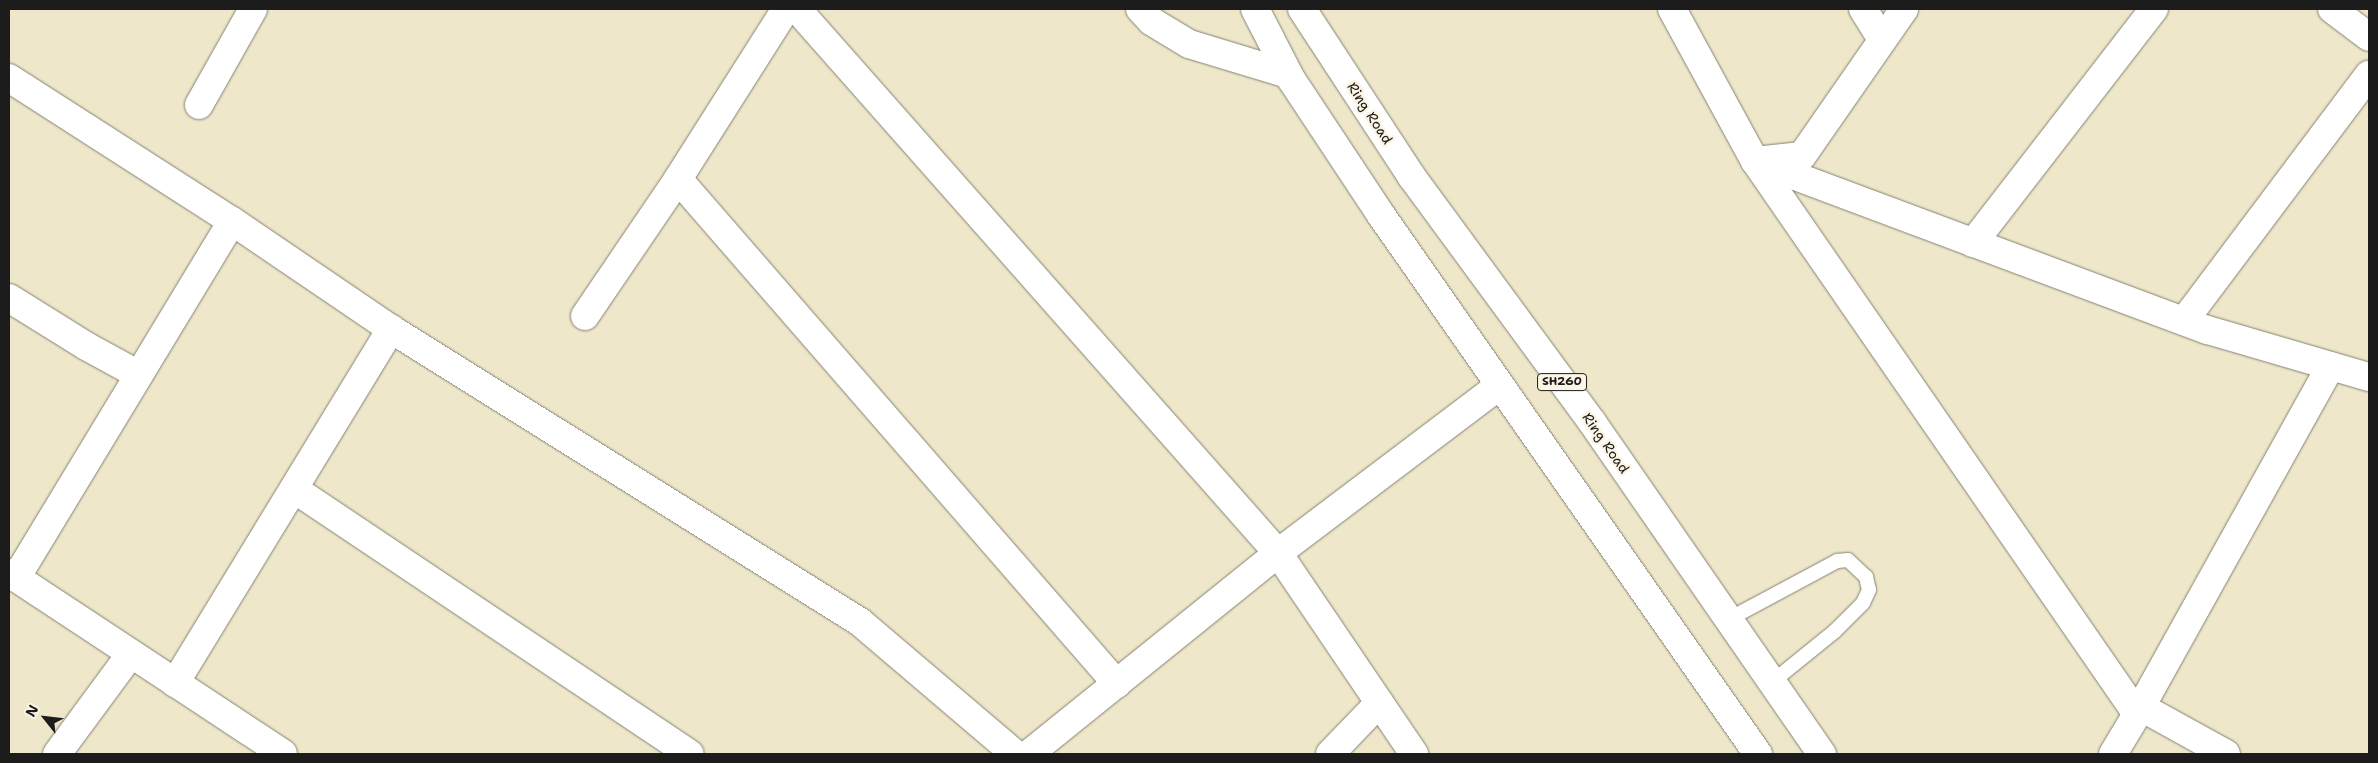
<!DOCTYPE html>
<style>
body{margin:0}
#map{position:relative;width:2378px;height:763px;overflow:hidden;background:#eee7ca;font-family:"Shantell Sans",sans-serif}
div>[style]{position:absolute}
.roads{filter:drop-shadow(0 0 1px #858273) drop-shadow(0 0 1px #858273)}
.lane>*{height:14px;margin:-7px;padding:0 7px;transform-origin:7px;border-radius:7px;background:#fff}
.street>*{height:28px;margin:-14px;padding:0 14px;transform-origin:14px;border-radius:14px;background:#fff}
.highway>*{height:28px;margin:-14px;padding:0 14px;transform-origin:14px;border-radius:14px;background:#fff}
span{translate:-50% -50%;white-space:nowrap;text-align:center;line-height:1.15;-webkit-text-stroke:5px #fcf5e5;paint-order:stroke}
.shield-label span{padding:1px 4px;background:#fcf5e5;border:1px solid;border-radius:4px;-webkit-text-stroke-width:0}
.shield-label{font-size:12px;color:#1c1c1c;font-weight:700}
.street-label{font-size:14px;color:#1c1c1c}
.frame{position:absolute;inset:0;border:10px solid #1c1c1c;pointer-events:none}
.north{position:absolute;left:20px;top:693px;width:50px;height:50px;-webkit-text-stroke:4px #fcf5e5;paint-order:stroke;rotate:299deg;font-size:14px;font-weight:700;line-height:20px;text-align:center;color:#1c1c1c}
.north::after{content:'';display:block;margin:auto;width:18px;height:22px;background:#1c1c1c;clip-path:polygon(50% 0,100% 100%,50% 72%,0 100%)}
</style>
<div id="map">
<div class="roads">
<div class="lane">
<div style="left:1729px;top:619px;width:123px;rotate:-28.2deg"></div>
<div style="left:1837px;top:561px;width:11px;rotate:-5deg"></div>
<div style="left:1848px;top:560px;width:25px;rotate:43deg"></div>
<div style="left:1866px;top:577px;width:13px;rotate:77deg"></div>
<div style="left:1869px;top:590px;width:14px;rotate:115deg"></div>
<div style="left:1863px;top:603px;width:40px;rotate:135deg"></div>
<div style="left:1835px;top:631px;width:81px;rotate:141deg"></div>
</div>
<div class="street">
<div style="left:797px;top:9px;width:726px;rotate:48.52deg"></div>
<div style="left:1278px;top:553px;width:243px;rotate:55.9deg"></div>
<div style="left:1140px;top:9px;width:16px;rotate:47deg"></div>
<div style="left:1151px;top:21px;width:44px;rotate:31.2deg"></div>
<div style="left:1189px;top:44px;width:103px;rotate:16.9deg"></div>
<div style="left:1672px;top:9px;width:173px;rotate:61.4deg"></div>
<div style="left:1755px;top:161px;width:47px;rotate:-6.1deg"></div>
<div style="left:1802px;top:156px;width:179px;rotate:-55.2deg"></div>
<div style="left:1863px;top:9px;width:36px;rotate:58deg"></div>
<div style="left:2332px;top:9px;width:46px;rotate:37.1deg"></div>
<div style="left:9px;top:78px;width:265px;rotate:32.7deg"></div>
<div style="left:199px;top:105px;width:110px;rotate:-60.6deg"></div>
<div style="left:678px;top:179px;width:669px;rotate:49deg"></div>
<div style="left:1973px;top:243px;width:296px;rotate:-52.3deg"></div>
<div style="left:9px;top:298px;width:91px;rotate:31.9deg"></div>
<div style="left:86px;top:346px;width:60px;rotate:28.7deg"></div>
<div style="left:585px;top:316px;width:166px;rotate:-55.8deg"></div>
<div style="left:678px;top:179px;width:201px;rotate:-57.6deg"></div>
<div style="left:2184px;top:321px;width:308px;rotate:-53.1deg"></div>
<div style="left:294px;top:489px;width:476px;rotate:33.8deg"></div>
<div style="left:9px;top:573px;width:328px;rotate:33.4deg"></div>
<div style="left:16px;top:578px;width:417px;rotate:-58.8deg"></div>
<div style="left:232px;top:221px;width:192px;rotate:34.2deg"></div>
<div style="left:391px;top:329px;width:553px;rotate:31.99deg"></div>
<div style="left:860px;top:622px;width:204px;rotate:40.4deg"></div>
<div style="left:175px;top:683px;width:415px;rotate:-58.6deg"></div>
<div style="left:2141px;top:707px;width:97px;rotate:28.9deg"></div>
<div style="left:2137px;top:714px;width:398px;rotate:-60.9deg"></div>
<div style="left:57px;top:754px;width:123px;rotate:-53.6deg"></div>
<div style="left:1029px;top:754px;width:320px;rotate:-38.9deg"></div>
<div style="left:1278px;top:553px;width:278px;rotate:-37.1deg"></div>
<div style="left:1330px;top:754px;width:71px;rotate:-46.1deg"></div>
<div style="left:2113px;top:754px;width:47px;rotate:-59deg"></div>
<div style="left:2137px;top:714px;width:672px;rotate:-124.64deg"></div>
<div style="left:1755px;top:161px;width:483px;rotate:20.5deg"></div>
<div style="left:2208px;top:330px;width:168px;rotate:16.3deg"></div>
</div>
<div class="highway">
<div style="left:1255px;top:9px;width:79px;rotate:62.8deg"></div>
<div style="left:1291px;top:79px;width:163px;rotate:56.5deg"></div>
<div style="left:1381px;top:215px;width:658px;rotate:55.03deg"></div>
<div style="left:1302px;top:9px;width:201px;rotate:56.8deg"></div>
<div style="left:1412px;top:177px;width:304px;rotate:53.7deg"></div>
<div style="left:1592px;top:422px;width:404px;rotate:55.3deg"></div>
</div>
</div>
<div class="shield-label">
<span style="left:1562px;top:382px">SH260</span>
</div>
<div class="street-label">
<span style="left:1370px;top:113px;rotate:57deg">Ring Road</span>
<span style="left:1606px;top:443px;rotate:55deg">Ring Road</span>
</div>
<div class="frame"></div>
<div class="north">N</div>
</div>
